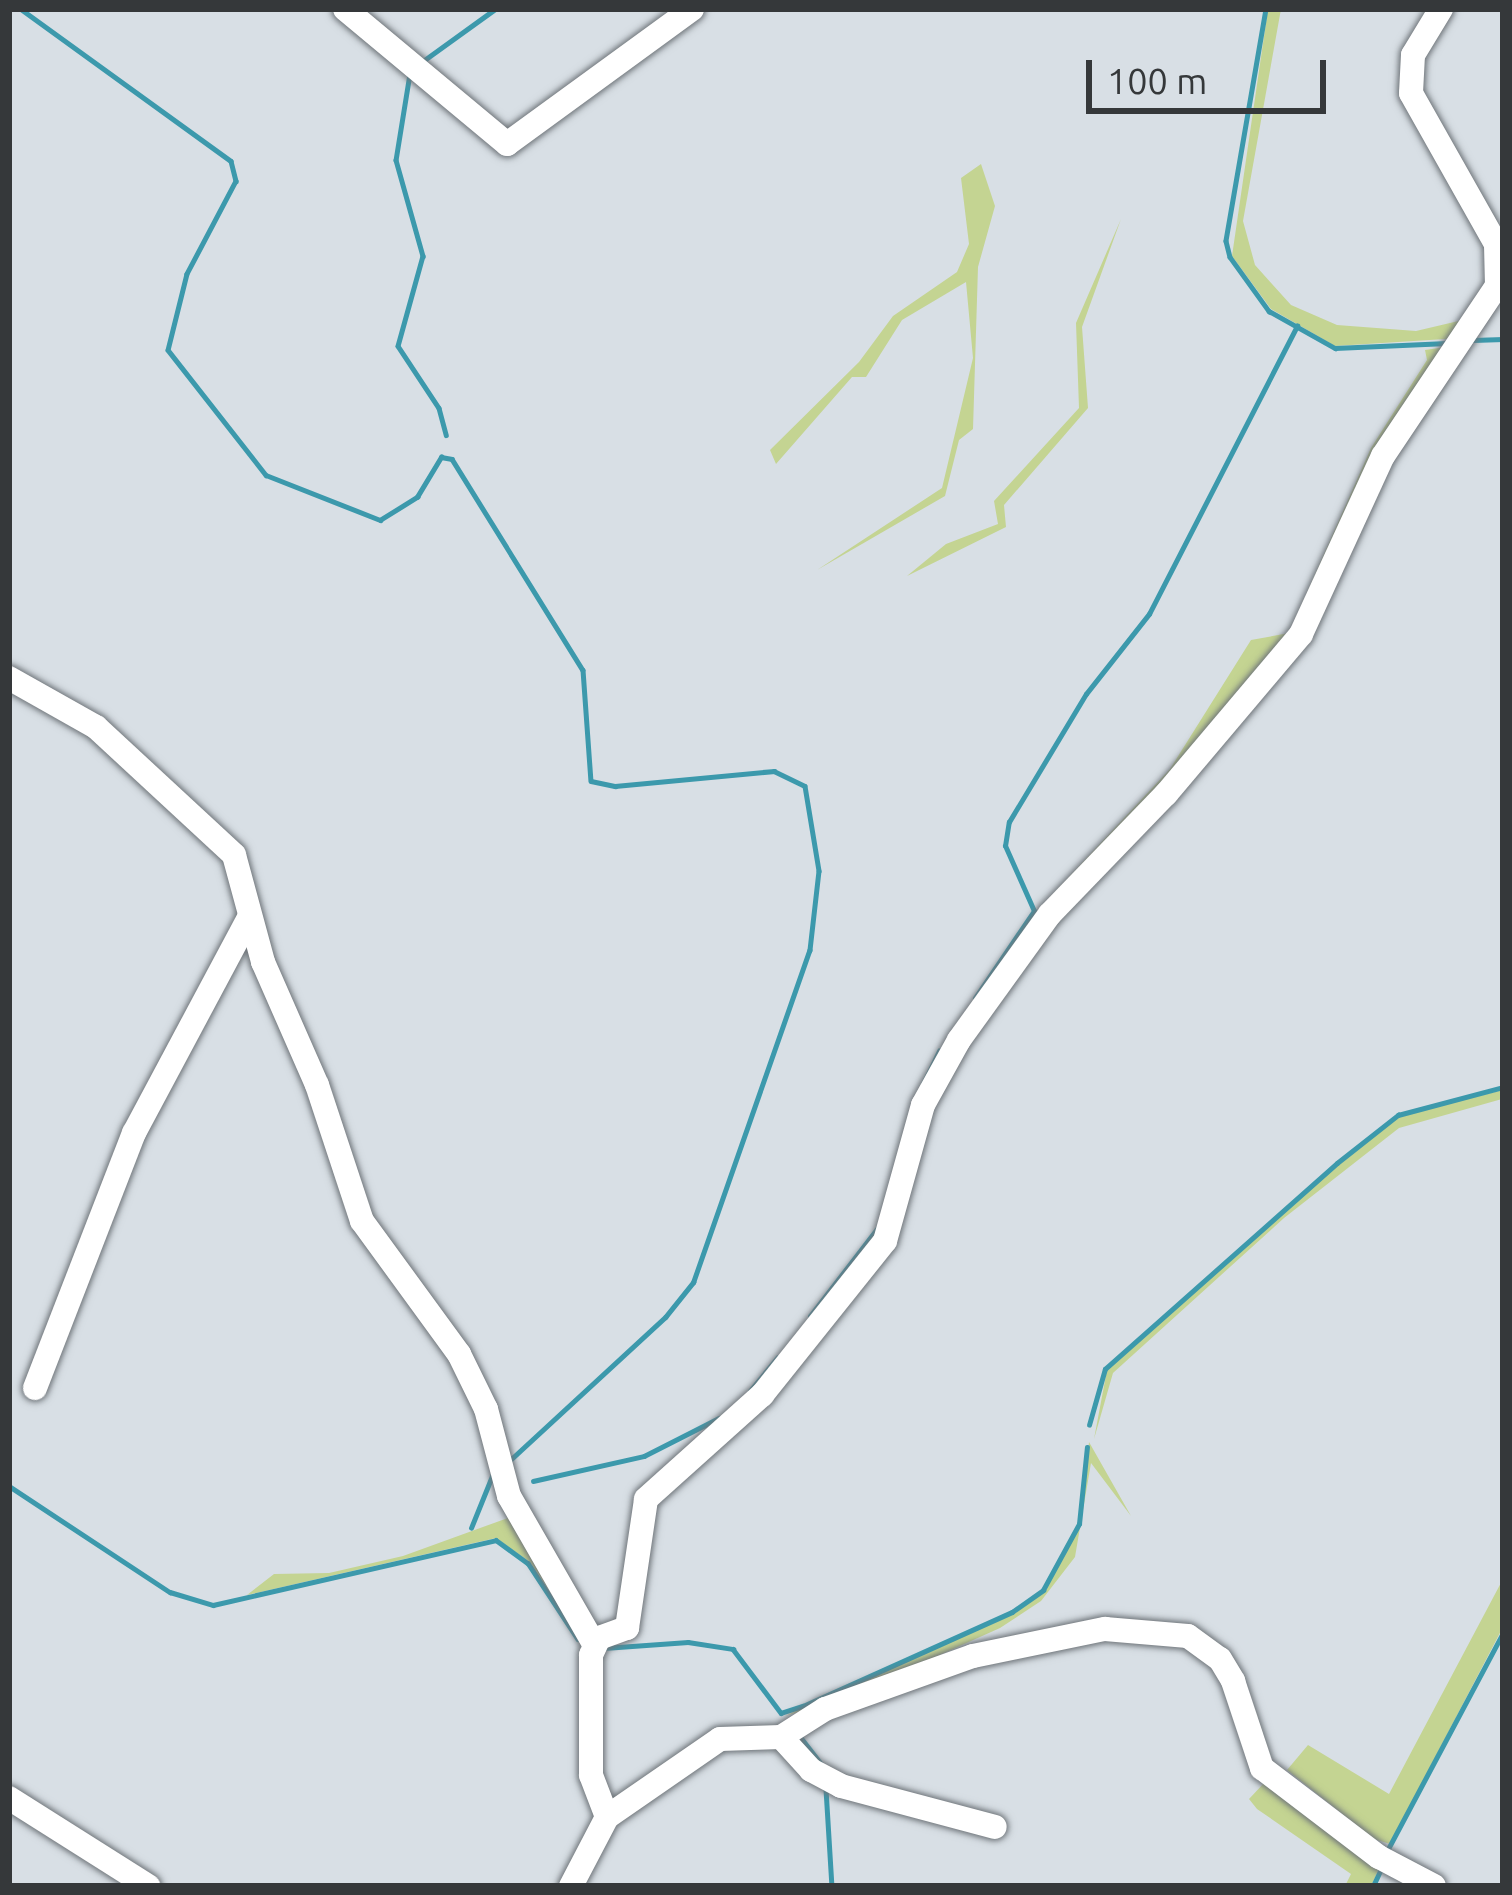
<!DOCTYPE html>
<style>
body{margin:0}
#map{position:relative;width:1512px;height:1895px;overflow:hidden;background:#d8dfe5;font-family:Ubuntu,sans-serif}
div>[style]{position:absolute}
.green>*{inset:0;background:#c4d492}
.stream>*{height:4.5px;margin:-2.25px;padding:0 2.25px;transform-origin:2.25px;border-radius:2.25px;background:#3c99ac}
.roads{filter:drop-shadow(0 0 3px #6f757a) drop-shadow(0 0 3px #6f757a)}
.minor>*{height:24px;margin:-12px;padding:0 12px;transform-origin:12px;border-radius:12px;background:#fff}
span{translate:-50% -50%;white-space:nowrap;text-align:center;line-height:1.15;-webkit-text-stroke:9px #d8dfe5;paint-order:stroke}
.frame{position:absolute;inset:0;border:12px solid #35383a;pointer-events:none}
.scale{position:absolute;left:1086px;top:60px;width:240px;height:54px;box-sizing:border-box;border:6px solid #35383a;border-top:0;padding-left:15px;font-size:36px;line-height:42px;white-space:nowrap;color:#35383a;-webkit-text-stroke:9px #d8dfe5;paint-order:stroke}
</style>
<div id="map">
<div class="green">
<div style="clip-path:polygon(1268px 9px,1281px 9px,1243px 221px,1255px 265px,1291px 305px,1337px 325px,1416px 331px,1467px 319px,1461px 338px,1335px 346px,1271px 309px,1232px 256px)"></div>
<div style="clip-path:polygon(981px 164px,995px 206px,978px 267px,973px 429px,959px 440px,945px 496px,817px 570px,942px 488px,973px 358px,966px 282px,902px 320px,866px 377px,852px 377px,776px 464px,770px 450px,859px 362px,893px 316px,957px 272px,969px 244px,961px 178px)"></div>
<div style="clip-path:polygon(1121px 219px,1082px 327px,1088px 408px,1004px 505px,1006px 527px,907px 576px,946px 544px,998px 524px,994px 501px,1079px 408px,1076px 323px)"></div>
<div style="clip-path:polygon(1446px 347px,1307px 623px,957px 1029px,1037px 911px,1170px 769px,1251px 640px,1289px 633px,1371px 448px,1427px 360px,1425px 350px)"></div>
<div style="clip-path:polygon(1503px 1090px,1502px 1099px,1399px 1128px,1284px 1218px,1113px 1373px,1094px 1439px,1107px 1370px,1276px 1216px,1399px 1116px)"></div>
<div style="clip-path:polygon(1089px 1442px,1131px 1516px,1091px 1463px,1075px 1557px,1041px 1601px,1000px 1628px,844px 1698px,785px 1716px,1012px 1614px,1044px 1590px,1080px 1524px)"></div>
<div style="clip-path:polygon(516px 1515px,587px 1647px,530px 1562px,496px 1538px,247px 1595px,274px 1574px,329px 1573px,403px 1556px)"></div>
<div style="clip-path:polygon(1503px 1579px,1503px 1627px,1390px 1844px,1374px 1839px,1287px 1770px,1308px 1745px,1389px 1794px)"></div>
<div style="clip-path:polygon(1265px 1782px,1381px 1864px,1371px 1886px,1345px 1886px,1351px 1874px,1257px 1809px,1249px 1799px)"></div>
</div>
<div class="stream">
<div style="left:21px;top:9px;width:259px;rotate:35.9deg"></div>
<div style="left:231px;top:161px;width:21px;rotate:76deg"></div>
<div style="left:236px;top:181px;width:105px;rotate:117.8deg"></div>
<div style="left:187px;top:274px;width:78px;rotate:104deg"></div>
<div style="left:168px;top:350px;width:159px;rotate:51.9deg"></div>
<div style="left:266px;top:475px;width:123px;rotate:21.5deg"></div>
<div style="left:380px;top:520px;width:44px;rotate:-31.9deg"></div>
<div style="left:417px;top:497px;width:47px;rotate:-59deg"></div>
<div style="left:441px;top:457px;width:11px;rotate:10deg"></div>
<div style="left:452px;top:459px;width:248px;rotate:58.2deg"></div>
<div style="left:583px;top:670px;width:111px;rotate:85.9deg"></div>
<div style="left:591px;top:781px;width:25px;rotate:12deg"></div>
<div style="left:615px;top:786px;width:160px;rotate:-5.4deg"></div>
<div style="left:774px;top:771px;width:34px;rotate:26deg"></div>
<div style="left:805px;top:786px;width:86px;rotate:80.6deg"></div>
<div style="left:819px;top:871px;width:80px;rotate:96.5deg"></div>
<div style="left:810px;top:950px;width:352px;rotate:109.3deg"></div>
<div style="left:694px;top:1282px;width:45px;rotate:128.7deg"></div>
<div style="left:666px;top:1317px;width:214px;rotate:137.3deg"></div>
<div style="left:1266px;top:9px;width:235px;rotate:99.8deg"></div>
<div style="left:1226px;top:241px;width:16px;rotate:76deg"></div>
<div style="left:1230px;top:257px;width:67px;rotate:54.2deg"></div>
<div style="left:1269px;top:311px;width:76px;rotate:29.3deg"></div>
<div style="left:1335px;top:348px;width:112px;rotate:-2.6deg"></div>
<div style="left:423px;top:61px;width:89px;rotate:-35.8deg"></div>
<div style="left:410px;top:74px;width:87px;rotate:99.2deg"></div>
<div style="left:396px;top:160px;width:100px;rotate:74.3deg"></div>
<div style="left:423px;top:256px;width:93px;rotate:105.5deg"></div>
<div style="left:398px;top:346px;width:74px;rotate:56.5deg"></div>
<div style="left:439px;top:408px;width:28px;rotate:75deg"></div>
<div style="left:1473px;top:340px;width:30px;rotate:-2deg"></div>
<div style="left:975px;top:998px;width:105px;rotate:-55.9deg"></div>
<div style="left:1034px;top:911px;width:71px;rotate:-114deg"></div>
<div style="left:1005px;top:846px;width:24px;rotate:-81deg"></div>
<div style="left:1009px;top:822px;width:149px;rotate:-59deg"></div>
<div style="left:1086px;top:694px;width:102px;rotate:-51.8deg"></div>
<div style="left:1149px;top:614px;width:324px;rotate:-62.8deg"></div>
<div style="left:923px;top:1084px;width:37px;rotate:-64deg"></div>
<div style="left:810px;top:1316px;width:115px;rotate:-52.4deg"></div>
<div style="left:750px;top:1391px;width:43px;rotate:-50.7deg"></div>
<div style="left:1089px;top:1425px;width:58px;rotate:-74.1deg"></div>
<div style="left:1105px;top:1369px;width:310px;rotate:-41.6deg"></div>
<div style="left:1337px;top:1163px;width:78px;rotate:-38.2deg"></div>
<div style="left:1398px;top:1115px;width:109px;rotate:-14.9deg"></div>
<div style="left:533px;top:1481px;width:114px;rotate:-12.7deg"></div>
<div style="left:644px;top:1456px;width:84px;rotate:-26.9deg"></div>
<div style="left:9px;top:1486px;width:193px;rotate:33.4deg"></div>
<div style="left:170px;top:1592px;width:45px;rotate:16.8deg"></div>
<div style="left:213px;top:1605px;width:290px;rotate:-12.9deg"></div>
<div style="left:496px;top:1540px;width:39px;rotate:36deg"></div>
<div style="left:528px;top:1563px;width:91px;rotate:56.7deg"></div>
<div style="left:471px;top:1528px;width:56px;rotate:-68deg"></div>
<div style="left:604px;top:1648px;width:84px;rotate:-4.1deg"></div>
<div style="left:688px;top:1642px;width:46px;rotate:8.8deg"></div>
<div style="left:733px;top:1649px;width:80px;rotate:53.1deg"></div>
<div style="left:781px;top:1713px;width:23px;rotate:-18deg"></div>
<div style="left:803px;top:1706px;width:229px;rotate:-24.2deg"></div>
<div style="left:1012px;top:1612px;width:38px;rotate:-35deg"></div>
<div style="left:1043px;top:1590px;width:75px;rotate:-61.4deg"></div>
<div style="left:1079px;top:1524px;width:77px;rotate:-84.1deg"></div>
<div style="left:798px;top:1734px;width:37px;rotate:52deg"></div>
<div style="left:826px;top:1789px;width:97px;rotate:86.5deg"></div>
<div style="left:1388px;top:1849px;width:245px;rotate:-62deg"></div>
<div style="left:1373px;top:1886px;width:19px;rotate:-65deg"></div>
</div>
<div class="roads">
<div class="minor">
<div style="left:345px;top:9px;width:211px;rotate:39.8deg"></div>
<div style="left:507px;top:144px;width:229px;rotate:-36.1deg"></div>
<div style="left:9px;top:678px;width:100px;rotate:29.4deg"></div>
<div style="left:96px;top:727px;width:188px;rotate:42.8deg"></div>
<div style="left:234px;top:855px;width:111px;rotate:74.8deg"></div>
<div style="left:263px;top:962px;width:134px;rotate:66.3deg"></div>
<div style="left:317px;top:1085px;width:143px;rotate:71.7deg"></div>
<div style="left:362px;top:1221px;width:165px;rotate:53.9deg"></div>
<div style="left:459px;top:1354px;width:61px;rotate:63.9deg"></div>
<div style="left:486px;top:1409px;width:90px;rotate:75.2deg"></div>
<div style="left:509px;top:1496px;width:171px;rotate:60.1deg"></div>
<div style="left:35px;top:1388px;width:274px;rotate:-68.8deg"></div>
<div style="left:134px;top:1133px;width:244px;rotate:-61.9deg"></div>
<div style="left:781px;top:1737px;width:52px;rotate:-32.5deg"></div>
<div style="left:825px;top:1709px;width:157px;rotate:-19.7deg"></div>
<div style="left:973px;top:1656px;width:135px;rotate:-11.6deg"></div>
<div style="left:1105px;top:1629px;width:83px;rotate:4.8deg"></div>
<div style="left:1188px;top:1636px;width:39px;rotate:36deg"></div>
<div style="left:1220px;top:1659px;width:26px;rotate:59deg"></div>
<div style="left:1233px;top:1681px;width:92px;rotate:71.6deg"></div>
<div style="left:1262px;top:1768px;width:147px;rotate:37.3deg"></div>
<div style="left:1379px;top:1857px;width:62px;rotate:27.8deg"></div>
<div style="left:9px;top:1798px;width:165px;rotate:32.3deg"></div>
<div style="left:607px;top:1817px;width:45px;rotate:-110.9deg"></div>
<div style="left:591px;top:1775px;width:120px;rotate:-90deg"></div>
<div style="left:591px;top:1655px;width:19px;rotate:-65deg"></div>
<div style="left:599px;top:1638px;width:30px;rotate:-20deg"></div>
<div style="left:627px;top:1628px;width:130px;rotate:-81.6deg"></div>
<div style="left:646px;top:1499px;width:156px;rotate:-41.9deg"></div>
<div style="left:762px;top:1395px;width:197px;rotate:-51.4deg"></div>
<div style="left:885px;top:1241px;width:141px;rotate:-74.4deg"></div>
<div style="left:923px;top:1105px;width:74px;rotate:-61deg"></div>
<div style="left:959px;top:1040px;width:155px;rotate:-54.2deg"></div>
<div style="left:1050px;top:914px;width:167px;rotate:-46deg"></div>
<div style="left:1166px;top:794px;width:209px;rotate:-49.8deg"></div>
<div style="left:1301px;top:634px;width:196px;rotate:-65.3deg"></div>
<div style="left:1383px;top:456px;width:205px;rotate:-56.2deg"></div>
<div style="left:1497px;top:286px;width:42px;rotate:-91.4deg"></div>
<div style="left:1496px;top:244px;width:173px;rotate:-119.4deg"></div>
<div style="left:1411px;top:93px;width:38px;rotate:-87deg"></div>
<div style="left:1413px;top:55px;width:54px;rotate:-58.7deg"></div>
<div style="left:571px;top:1886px;width:78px;rotate:-62.4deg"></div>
<div style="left:607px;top:1817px;width:137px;rotate:-34.6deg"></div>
<div style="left:720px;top:1739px;width:61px;rotate:-1.9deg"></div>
<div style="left:781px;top:1737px;width:45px;rotate:47.7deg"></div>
<div style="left:811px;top:1770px;width:34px;rotate:28deg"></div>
<div style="left:841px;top:1786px;width:159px;rotate:14.9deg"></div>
</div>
</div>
<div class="frame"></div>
<div class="scale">100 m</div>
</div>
